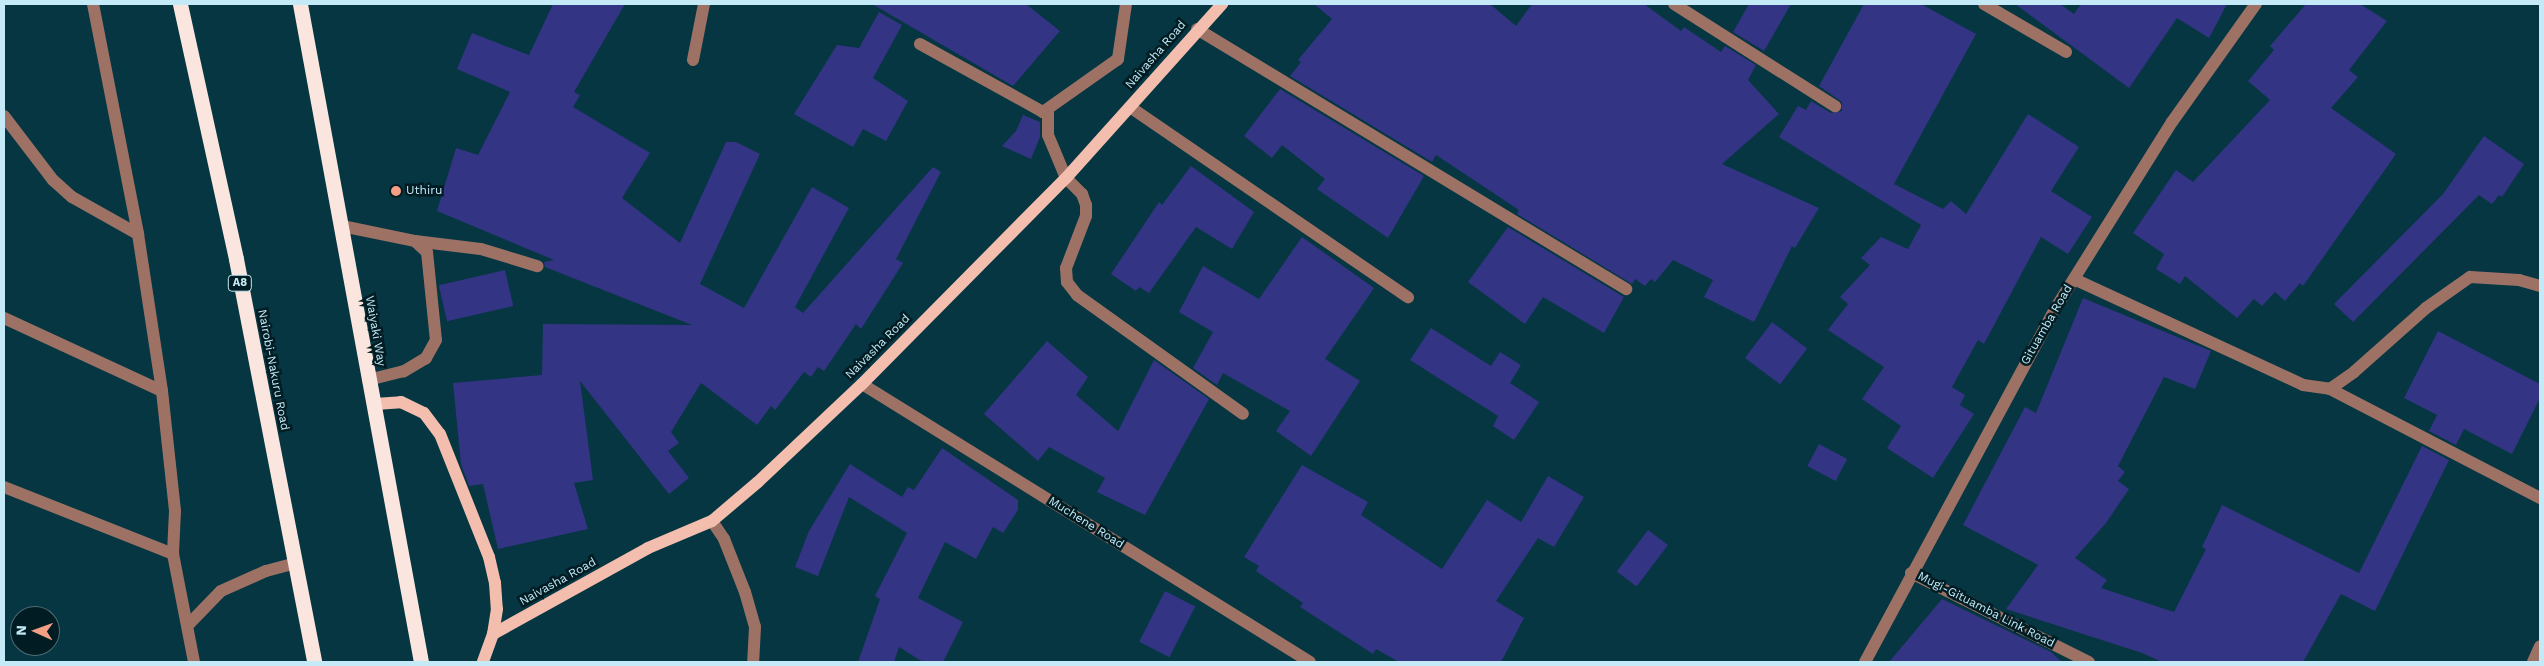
<!DOCTYPE html>
<style>
body{margin:0}
#map{position:relative;width:2544px;height:666px;overflow:hidden;background:#053642;font-family:"Work Sans",sans-serif}
div>[style]{position:absolute}
.building>*{inset:0;background:#333483;transform-origin:0 0}
.minor>*{height:12px;margin:-6px;padding:0 6px;transform-origin:6px;border-radius:6px;background:#9d7265}
.major>*{height:12px;margin:-6px;padding:0 6px;transform-origin:6px;border-radius:6px;background:#f3bead}
.highway>*{height:15px;margin:-7.5px;padding:0 7.5px;transform-origin:7.5px;border-radius:7.5px;background:#fbe6df}
.dots>*{width:14px;height:14px;translate:-50% -50%;box-sizing:border-box;border:2px solid #021c23;border-radius:50%}
span{translate:-50% -50%;white-space:nowrap;text-align:center;line-height:1.15;-webkit-text-stroke:5px #021c23;paint-order:stroke}
.shield-label span{padding:1px 4px;background:#021c23;border:1px solid;border-radius:4px;-webkit-text-stroke-width:0}
.shield-label{font-size:11px;color:#c3eaf6;font-weight:700}
.street-label{font-size:12px;color:#c3eaf6}
.poi-label{font-size:12px;color:#c3eaf6}
.left{translate:0 -50%;text-align:left}
.frame{position:absolute;inset:0;border:5px solid #c3eaf6;pointer-events:none}
.north{position:absolute;left:10px;top:606px;width:50px;height:50px;box-sizing:border-box;background:#021c23;border:1px solid #4f6e77;border-radius:50%;rotate:272deg;font-size:14px;font-weight:700;line-height:20px;text-align:center;color:#c3eaf6}
.north::after{content:'';display:block;margin:auto;width:18px;height:22px;background:#f39f85;clip-path:polygon(50% 0,100% 100%,50% 72%,0 100%)}
</style>
<div id="map">
<div class="building">
<div style="clip-path:polygon(553px 4px,625px 4px,574px 92px,580px 95px,573px 107px,650px 153px,622px 198px,680px 243px,726px 142px,736px 142px,760px 154px,700px 284px,744px 308px,812px 187px,849px 208px,795px 307px,803px 313px,933px 167px,941px 172px,896px 259px,903px 263px,861px 329px,856px 324px,824px 371px,818px 367px,811px 377px,804px 372px,775px 410px,771px 406px,757px 425px,701px 383px,671px 432px,679px 443px,668px 451px,689px 478px,669px 494px,580px 381px,593px 480px,574px 483px,588px 529px,498px 549px,483px 484px,469px 486px,461px 464px,453px 383px,542px 375px,543px 324px,692px 325px,545px 267px,544px 262px,554px 260px,437px 211px,456px 148px,478px 155px,510px 92px,457px 69px,472px 33px,529px 55px)"></div>
<div style="clip-path:polygon(872px 4px,1026px 4px,1060px 31px,1013px 86px)"></div>
<div style="clip-path:polygon(1314px 4px,1490px 4px,1516px 26px,1532px 4px,1644px 4px,1681px 31px,1684px 27px,1721px 52px,1725px 46px,1756px 65px,1748px 80px,1779px 114px,1722px 164px,1819px 208px,1795px 248px,1792px 246px,1754px 322px,1704px 297px,1713px 280px,1673px 260px,1655px 282px,1651px 279px,1645px 286px,1635px 279px,1632px 284px,1517px 214px,1519px 210px,1436px 155px,1432px 162px,1290px 76px,1301px 62px,1298px 60px,1332px 19px)"></div>
<div style="clip-path:polygon(1749px 4px,1791px 4px,1764px 51px,1733px 32px)"></div>
<div style="clip-path:polygon(1864px 4px,1921px 4px,1976px 34px,1894px 184px,1943px 209px,1951px 201px,1966px 214px,2028px 114px,2079px 147px,2051px 191px,2092px 217px,2068px 254px,2041px 237px,1984px 344px,1978px 340px,1952px 387px,1965px 395px,1960px 405px,1974px 414px,1933px 478px,1887px 448px,1901px 426px,1862px 399px,1884px 367px,1828px 330px,1848px 304px,1840px 297px,1870px 265px,1861px 258px,1881px 237px,1908px 249px,1921px 225px,1779px 137px,1798px 106px,1806px 110px,1811px 101px,1831px 113px,1842px 111px,1842px 102px,1819px 86px)"></div>
<div style="clip-path:polygon(2015px 4px,2060px 4px,2074px 14px,2081px 4px,2227px 4px,2209px 38px,2177px 18px,2129px 88px)"></div>
<div style="clip-path:polygon(2306px 4px,2360px 4px,2387px 21px,2349px 70px,2358px 77px,2331px 108px,2396px 154px,2303px 286px,2300px 283px,2285px 301px,2275px 292px,2262px 306px,2254px 299px,2237px 318px,2185px 276px,2180px 284px,2156px 269px,2164px 254px,2133px 233px,2176px 170px,2193px 182px,2270px 100px,2248px 81px,2274px 50px,2270px 46px)"></div>
<div style="clip-path:polygon(879px 12px,902px 25px,873px 78px,908px 101px,886px 141px,863px 129px,853px 147px,794px 114px,837px 45px,859px 48px)"></div>
<div style="clip-path:polygon(1280px 89px,1424px 176px,1388px 238px,1317px 189px,1325px 179px,1282px 145px,1272px 158px,1244px 136px)"></div>
<div style="clip-path:polygon(1023px 115px,1040px 122px,1040px 137px,1031px 159px,1002px 146px,1016px 131px)"></div>
<div style="clip-path:polygon(2484px 136px,2524px 164px,2502px 197px,2499px 195px,2492px 204px,2479px 195px,2353px 322px,2334px 304px,2443px 194px)"></div>
<div style="clip-path:polygon(1191px 166px,1254px 212px,1232px 249px,1196px 227px,1149px 293px,1139px 287px,1136px 291px,1111px 274px,1159px 202px,1162px 205px)"></div>
<div style="clip-path:polygon(1508px 227px,1624px 297px,1604px 333px,1543px 297px,1525px 324px,1468px 282px)"></div>
<div style="clip-path:polygon(1302px 237px,1374px 288px,1325px 359px,1360px 381px,1311px 456px,1276px 431px,1290px 411px,1223px 373px,1217px 385px,1193px 368px,1213px 332px,1179px 312px,1203px 266px,1259px 299px)"></div>
<div style="left:505px;top:270px;width:37px;height:68px;rotate:77deg"></div>
<div style="clip-path:polygon(2083px 298px,2211px 351px,2195px 389px,2164px 377px,2118px 466px,2125px 472px,2118px 481px,2129px 489px,2106px 523px,2075px 558px,2107px 580px,2101px 588px,2174px 612px,2206px 549px,2202px 547px,2222px 505px,2359px 573px,2422px 446px,2449px 460px,2375px 611px,2341px 594px,2303px 662px,2162px 662px,2142px 653px,2006px 609px,2038px 565px,1963px 525px,2025px 407px,2036px 413px)"></div>
<div style="left:1772px;top:322px;width:44px;height:45px;rotate:37deg"></div>
<div style="clip-path:polygon(1431px 328px,1491px 366px,1500px 352px,1521px 365px,1510px 383px,1539px 402px,1514px 440px,1493px 426px,1498px 416px,1410px 360px)"></div>
<div style="clip-path:polygon(2438px 331px,2540px 384px,2540px 398px,2512px 454px,2464px 429px,2456px 445px,2429px 431px,2437px 415px,2404px 398px)"></div>
<div style="clip-path:polygon(1047px 341px,1088px 377px,1076px 395px,1118px 431px,1154px 360px,1209px 399px,1145px 515px,1097px 492px,1105px 478px,1049px 447px,1038px 461px,984px 414px)"></div>
<div style="left:1819px;top:444px;width:32px;height:25px;rotate:28deg"></div>
<div style="clip-path:polygon(942px 448px,1018px 500px,1018px 510px,1003px 533px,993px 527px,976px 559px,945px 542px,918px 598px,963px 622px,943px 662px,923px 662px,899px 647px,894px 662px,858px 662px,880px 599px,875px 596px,907px 533px,849px 497px,818px 576px,795px 567px,809px 531px,850px 464px,902px 497px,908px 487px,914px 490px)"></div>
<div style="clip-path:polygon(1302px 465px,1368px 502px,1361px 515px,1442px 569px,1487px 500px,1521px 522px,1548px 476px,1584px 497px,1554px 547px,1538px 538px,1496px 601px,1524px 618px,1501px 662px,1399px 662px,1376px 649px,1373px 654px,1300px 607px,1303px 603px,1256px 571px,1259px 566px,1244px 557px)"></div>
<div style="left:1648px;top:530px;width:25px;height:52px;rotate:37deg"></div>
<div style="left:1165px;top:591px;width:34px;height:57px;rotate:27deg"></div>
<div style="clip-path:polygon(1942px 599px,2051px 652px,2062px 662px,1889px 662px)"></div>
</div>
<div class="minor">
<div style="left:93px;top:4px;width:234px;rotate:78.9deg"></div>
<div style="left:138px;top:234px;width:159px;rotate:81.3deg"></div>
<div style="left:162px;top:391px;width:121px;rotate:83.8deg"></div>
<div style="left:175px;top:511px;width:43px;rotate:92.7deg"></div>
<div style="left:173px;top:554px;width:110px;rotate:79deg"></div>
<div style="left:1126px;top:4px;width:56px;rotate:98.3deg"></div>
<div style="left:1118px;top:59px;width:92px;rotate:144.8deg"></div>
<div style="left:1043px;top:112px;width:5px"></div>
<div style="left:1048px;top:112px;width:23px;rotate:90deg"></div>
<div style="left:1048px;top:135px;width:47px;rotate:67.3deg"></div>
<div style="left:1066px;top:178px;width:23px;rotate:45deg"></div>
<div style="left:1082px;top:194px;width:12px;rotate:70deg"></div>
<div style="left:1086px;top:205px;width:11px;rotate:90deg"></div>
<div style="left:1086px;top:216px;width:56px;rotate:111deg"></div>
<div style="left:1066px;top:268px;width:14px;rotate:86deg"></div>
<div style="left:1067px;top:282px;width:16px;rotate:52deg"></div>
<div style="left:1077px;top:295px;width:204px;rotate:35.6deg"></div>
<div style="left:1674px;top:4px;width:191px;rotate:32.4deg"></div>
<div style="left:1984px;top:4px;width:95px;rotate:30.3deg"></div>
<div style="left:1197px;top:29px;width:502px;rotate:31.22deg"></div>
<div style="left:920px;top:44px;width:141px;rotate:28.9deg"></div>
<div style="left:693px;top:60px;width:57px;rotate:-78.9deg"></div>
<div style="left:1130px;top:107px;width:337px;rotate:34.4deg"></div>
<div style="left:4px;top:116px;width:81px;rotate:52.6deg"></div>
<div style="left:53px;top:180px;width:25px;rotate:42deg"></div>
<div style="left:72px;top:197px;width:76px;rotate:29.3deg"></div>
<div style="left:342px;top:226px;width:75px;rotate:11.6deg"></div>
<div style="left:415px;top:241px;width:16px;rotate:43deg"></div>
<div style="left:427px;top:252px;width:88px;rotate:84.2deg"></div>
<div style="left:436px;top:340px;width:21px;rotate:119deg"></div>
<div style="left:426px;top:358px;width:26px;rotate:149deg"></div>
<div style="left:404px;top:371px;width:37px;rotate:166deg"></div>
<div style="left:415px;top:241px;width:66px;rotate:6.9deg"></div>
<div style="left:481px;top:249px;width:59px;rotate:16.9deg"></div>
<div style="left:2074px;top:279px;width:252px;rotate:24.8deg"></div>
<div style="left:2303px;top:385px;width:27px;rotate:8deg"></div>
<div style="left:2330px;top:389px;width:29px;rotate:-35deg"></div>
<div style="left:2354px;top:372px;width:96px;rotate:-41.6deg"></div>
<div style="left:2426px;top:308px;width:54px;rotate:-35.2deg"></div>
<div style="left:2470px;top:277px;width:49px;rotate:3.5deg"></div>
<div style="left:2519px;top:280px;width:22px;rotate:16deg"></div>
<div style="left:4px;top:318px;width:174px;rotate:24.8deg"></div>
<div style="left:862px;top:384px;width:527px;rotate:31.82deg"></div>
<div style="left:2330px;top:389px;width:237px;rotate:27.4deg"></div>
<div style="left:4px;top:487px;width:182px;rotate:21.6deg"></div>
<div style="left:712px;top:521px;width:22px;rotate:56deg"></div>
<div style="left:724px;top:539px;width:57px;rotate:68.4deg"></div>
<div style="left:745px;top:592px;width:36px;rotate:74deg"></div>
<div style="left:755px;top:627px;width:35px;rotate:93deg"></div>
<div style="left:1911px;top:573px;width:199px;rotate:26.6deg"></div>
<div style="left:188px;top:625px;width:47px;rotate:-45.9deg"></div>
<div style="left:221px;top:591px;width:49px;rotate:-24deg"></div>
<div style="left:266px;top:571px;width:30px;rotate:-15deg"></div>
<div style="left:1865px;top:662px;width:401px;rotate:-61.7deg"></div>
<div style="left:2055px;top:309px;width:221px;rotate:-58deg"></div>
<div style="left:2172px;top:122px;width:145px;rotate:-54.6deg"></div>
<div style="left:2533px;top:662px;width:17px;rotate:-66deg"></div>
</div>
<div class="major">
<div style="left:375px;top:404px;width:26px;rotate:-4deg"></div>
<div style="left:401px;top:402px;width:25px;rotate:26deg"></div>
<div style="left:424px;top:413px;width:26px;rotate:53deg"></div>
<div style="left:440px;top:434px;width:132px;rotate:68.3deg"></div>
<div style="left:489px;top:557px;width:27px;rotate:77deg"></div>
<div style="left:495px;top:583px;width:26px;rotate:86deg"></div>
<div style="left:497px;top:609px;width:25px;rotate:99deg"></div>
<div style="left:493px;top:634px;width:30px;rotate:110deg"></div>
<div style="left:493px;top:634px;width:177px;rotate:-29deg"></div>
<div style="left:648px;top:548px;width:69px;rotate:-22.9deg"></div>
<div style="left:712px;top:521px;width:60px;rotate:-40.3deg"></div>
<div style="left:758px;top:482px;width:143px;rotate:-43.3deg"></div>
<div style="left:862px;top:384px;width:290px;rotate:-45.3deg"></div>
<div style="left:1066px;top:178px;width:234px;rotate:-48.1deg"></div>
</div>
<div class="highway">
<div style="left:180px;top:4px;width:261px;rotate:77.6deg"></div>
<div style="left:236px;top:259px;width:410px;rotate:79deg"></div>
<div style="left:300px;top:4px;width:669px;rotate:79.58deg"></div>
</div>
<div class="dots">
<div style="left:396px;top:191px;background:#f39f85"></div>
</div>
<div class="shield-label">
<span style="left:240px;top:283px">A8</span>
</div>
<div class="street-label">
<span style="left:1156px;top:55px;rotate:-49deg">Naivasha Road</span>
<span style="left:2047px;top:325px;rotate:-60deg">Gituamba Road</span>
<span style="left:375px;top:331px;rotate:80deg">Waiyaki Way</span>
<span style="left:878px;top:347px;rotate:-45deg">Naivasha Road</span>
<span style="left:273px;top:370px;rotate:79deg">Nairobi-Nakuru Road</span>
<span style="left:1086px;top:523px;rotate:32deg">Muchene Road</span>
<span style="left:558px;top:582px;rotate:-29deg">Naivasha Road</span>
<span style="left:1986px;top:610px;rotate:27deg">Mugi-Gituamba Link Road</span>
</div>
<div class="poi-label">
<span class="left" style="left:406px;top:191px">Uthiru</span>
</div>
<div class="frame"></div>
<div class="north">N</div>
</div>
